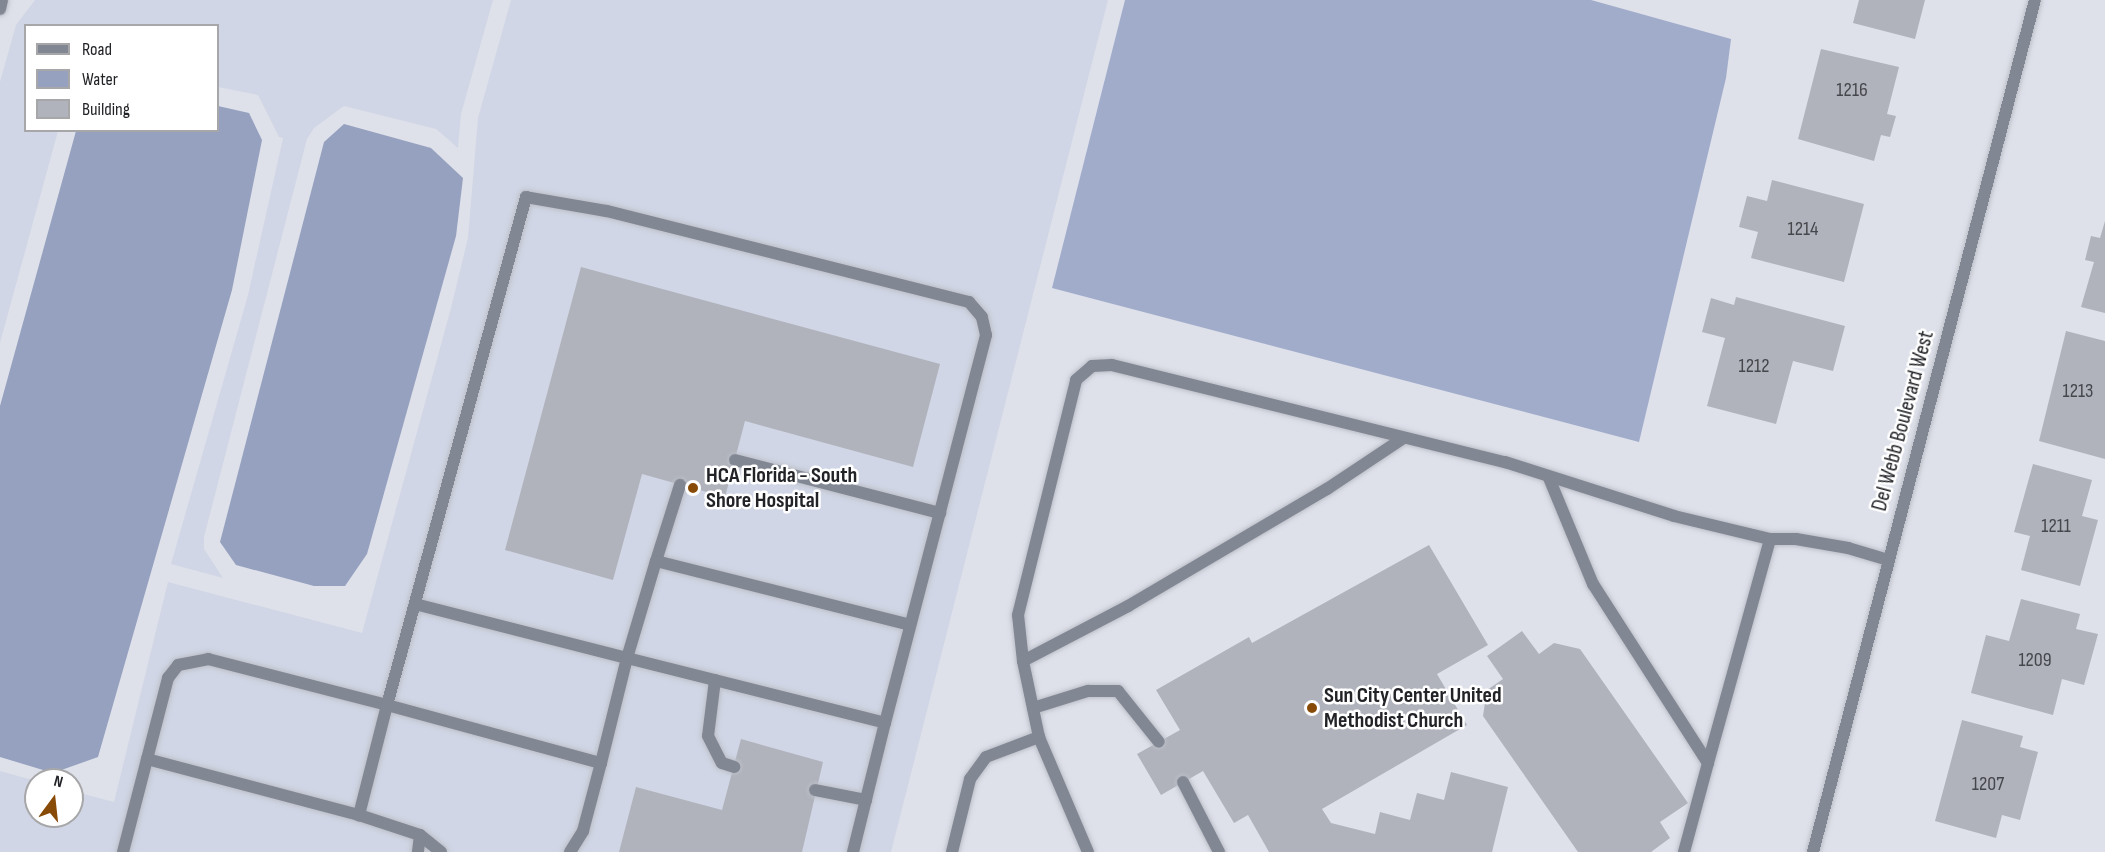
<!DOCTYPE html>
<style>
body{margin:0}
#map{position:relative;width:2105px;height:852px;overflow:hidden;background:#dee1ea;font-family:"Sofia Sans Condensed",sans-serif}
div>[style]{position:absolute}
.built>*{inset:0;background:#d0d6e5}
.forest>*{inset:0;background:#a1accb}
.water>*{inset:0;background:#96a1bf}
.building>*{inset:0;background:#b0b3bc}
.roads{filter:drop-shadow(0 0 2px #bcbfc7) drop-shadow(0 0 2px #bcbfc7)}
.service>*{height:12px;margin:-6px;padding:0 6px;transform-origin:6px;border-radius:6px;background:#828794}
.minor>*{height:12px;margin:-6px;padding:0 6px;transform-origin:6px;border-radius:6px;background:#828794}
.tertiary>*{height:12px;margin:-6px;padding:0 6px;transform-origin:6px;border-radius:6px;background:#828794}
.dots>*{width:16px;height:16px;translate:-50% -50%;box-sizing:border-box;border:3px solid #fff;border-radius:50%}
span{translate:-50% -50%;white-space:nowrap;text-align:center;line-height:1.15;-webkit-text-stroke:5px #fff;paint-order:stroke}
.number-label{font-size:20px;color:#46474c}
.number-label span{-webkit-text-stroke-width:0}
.street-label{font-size:22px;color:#222327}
.poi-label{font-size:22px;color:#222327;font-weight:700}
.left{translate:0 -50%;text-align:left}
.legend{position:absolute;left:24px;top:24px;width:195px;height:108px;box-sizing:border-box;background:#fff;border:2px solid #a7a7a9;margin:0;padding:8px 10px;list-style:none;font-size:18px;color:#222327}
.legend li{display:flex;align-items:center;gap:12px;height:30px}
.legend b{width:30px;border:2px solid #a7a7a9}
.north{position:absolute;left:24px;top:768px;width:60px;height:60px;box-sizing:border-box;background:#fff;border:2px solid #a7a7a9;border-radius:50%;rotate:15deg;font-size:16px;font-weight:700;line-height:24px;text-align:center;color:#222327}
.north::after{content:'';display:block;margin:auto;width:21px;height:27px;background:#874b07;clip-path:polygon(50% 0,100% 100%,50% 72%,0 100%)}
</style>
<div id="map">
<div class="built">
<div style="clip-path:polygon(35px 0,493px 0,461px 114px,458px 148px,436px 129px,344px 106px,314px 128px,307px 139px,204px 537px,204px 549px,223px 578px,171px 564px,248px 295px,283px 138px,279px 137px,258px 95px,218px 87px,218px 26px,26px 26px,26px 130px,58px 131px,0 343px,0 82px,16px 25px)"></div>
<div style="clip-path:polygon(511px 0,1108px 0,891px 852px,0 852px,0 771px,36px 781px,36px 816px,72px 816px,72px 791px,114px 802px,168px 582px,362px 633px,451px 308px,468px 238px,478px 118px)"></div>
</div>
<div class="forest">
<div style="clip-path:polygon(1125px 0,1591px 0,1731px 39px,1726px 78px,1639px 442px,1052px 288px)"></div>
</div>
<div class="water">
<div style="clip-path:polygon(218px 106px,249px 113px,262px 140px,232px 290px,98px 757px,53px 773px,0 757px,0 406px,76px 131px,218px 130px)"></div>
<div style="clip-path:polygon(344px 124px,431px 148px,463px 178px,456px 236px,367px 554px,345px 586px,314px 586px,236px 565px,220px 542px,324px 142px)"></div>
</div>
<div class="building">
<div style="clip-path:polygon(1859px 0,1925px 0,1915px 39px,1853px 23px)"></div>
<div style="clip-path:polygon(1821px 49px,1899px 67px,1887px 114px,1896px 116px,1890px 137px,1881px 135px,1874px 161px,1798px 139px)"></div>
<div style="clip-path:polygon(1772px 180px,1864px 204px,1844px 282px,1751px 258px,1758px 232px,1739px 227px,1747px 196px,1767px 201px)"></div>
<div style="clip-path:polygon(2105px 221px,2105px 313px,2081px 307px,2094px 262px,2085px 260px,2091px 236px,2100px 238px)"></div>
<div style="clip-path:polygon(581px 267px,940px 364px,913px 467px,745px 421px,725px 497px,642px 474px,613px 580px,505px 550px)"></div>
<div style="clip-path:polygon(1736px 297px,1845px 326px,1833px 371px,1793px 361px,1776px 424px,1707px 406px,1725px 338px,1702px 332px,1711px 298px,1734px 305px)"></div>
<div style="clip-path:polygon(2066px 331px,2105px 341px,2105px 459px,2039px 441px)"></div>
<div style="clip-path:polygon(2033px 464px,2092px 480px,2082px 516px,2098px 520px,2080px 586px,2021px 570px,2030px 536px,2014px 532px)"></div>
<div style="clip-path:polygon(1429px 545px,1488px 645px,1437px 674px,1467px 725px,1322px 809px,1331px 823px,1375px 834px,1380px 812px,1410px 820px,1417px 793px,1444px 800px,1451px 772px,1508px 787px,1492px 852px,1269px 852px,1248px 815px,1234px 823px,1203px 771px,1161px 795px,1137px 754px,1180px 730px,1156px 690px,1249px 637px,1252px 643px)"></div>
<div style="clip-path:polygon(2021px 599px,2080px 614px,2076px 629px,2098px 634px,2084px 685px,2062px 679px,2053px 715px,1971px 693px,1986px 635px,2009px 641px)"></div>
<div style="clip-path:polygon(1522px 631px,1539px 654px,1554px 643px,1580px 649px,1688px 803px,1660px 822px,1670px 838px,1651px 852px,1578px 852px,1483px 716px,1487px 690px,1503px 679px,1487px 656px)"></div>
<div style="clip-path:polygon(1962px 720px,2023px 736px,2020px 747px,2038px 752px,2020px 820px,2002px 815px,1996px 838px,1935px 821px)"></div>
<div style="clip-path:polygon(741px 739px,823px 762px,802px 852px,619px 852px,636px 787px,722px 810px)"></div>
</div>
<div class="roads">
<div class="service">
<div style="left:735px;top:460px;width:212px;rotate:14.5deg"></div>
<div style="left:1549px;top:478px;width:115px;rotate:67.5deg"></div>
<div style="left:1593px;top:584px;width:213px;rotate:57.3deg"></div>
<div style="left:1708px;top:763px;width:92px;rotate:105.1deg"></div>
<div style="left:656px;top:561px;width:80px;rotate:-72.5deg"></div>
<div style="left:415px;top:604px;width:219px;rotate:14.3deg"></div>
<div style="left:627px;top:658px;width:101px;rotate:-73.4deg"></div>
<div style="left:656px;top:561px;width:262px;rotate:14.1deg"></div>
<div style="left:1023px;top:661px;width:119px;rotate:-27.6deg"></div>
<div style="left:1128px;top:606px;width:231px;rotate:-30.5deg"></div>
<div style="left:1327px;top:489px;width:90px;rotate:-33.7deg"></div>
<div style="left:715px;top:680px;width:56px;rotate:97.1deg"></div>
<div style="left:708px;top:736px;width:30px;rotate:63deg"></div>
<div style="left:722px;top:763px;width:13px;rotate:18deg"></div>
<div style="left:1033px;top:708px;width:58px;rotate:-17.2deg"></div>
<div style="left:1088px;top:691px;width:30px"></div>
<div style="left:1118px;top:691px;width:65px;rotate:51.2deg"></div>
<div style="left:147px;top:759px;width:219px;rotate:14.8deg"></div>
<div style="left:1708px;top:763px;width:232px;rotate:-74.5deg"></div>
<div style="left:1183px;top:782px;width:79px;rotate:62.8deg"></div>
<div style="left:815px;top:790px;width:52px;rotate:11.1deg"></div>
<div style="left:420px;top:835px;width:27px;rotate:39deg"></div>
<div style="left:123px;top:852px;width:180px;rotate:-75.5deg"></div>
<div style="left:168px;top:678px;width:16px;rotate:-52deg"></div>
<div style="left:178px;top:665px;width:31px;rotate:-11deg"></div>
<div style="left:208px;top:659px;width:185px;rotate:14.4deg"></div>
<div style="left:387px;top:705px;width:222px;rotate:15.2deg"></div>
<div style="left:601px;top:763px;width:108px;rotate:-76.1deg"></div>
<div style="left:627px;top:658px;width:266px;rotate:14.1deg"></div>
<div style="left:885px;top:723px;width:401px;rotate:-75.4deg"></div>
<div style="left:986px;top:335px;width:18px;rotate:-103deg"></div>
<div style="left:982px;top:317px;width:20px;rotate:-131deg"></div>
<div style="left:969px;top:302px;width:374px;rotate:-165.9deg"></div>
<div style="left:606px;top:211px;width:81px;rotate:-170.1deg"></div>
<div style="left:526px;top:197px;width:527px;rotate:105.3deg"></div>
<div style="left:387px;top:705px;width:114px;rotate:104.3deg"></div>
<div style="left:359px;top:815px;width:64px;rotate:18.2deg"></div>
<div style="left:420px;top:835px;width:17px;rotate:97deg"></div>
<div style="left:570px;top:852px;width:25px;rotate:-58deg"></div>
<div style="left:583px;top:831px;width:70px;rotate:-75.2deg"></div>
<div style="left:853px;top:852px;width:133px;rotate:-76.1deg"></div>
<div style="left:952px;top:852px;width:75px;rotate:-76.1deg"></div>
<div style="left:970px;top:779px;width:27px;rotate:-54deg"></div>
<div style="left:986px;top:757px;width:57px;rotate:-20.7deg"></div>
<div style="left:1088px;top:852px;width:125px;rotate:-113.1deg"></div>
<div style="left:1039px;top:737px;width:78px;rotate:-101.9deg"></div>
<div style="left:1023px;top:661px;width:46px;rotate:-96.2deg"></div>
<div style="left:1018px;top:615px;width:242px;rotate:-76.1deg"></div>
<div style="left:1076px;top:380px;width:21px;rotate:-41deg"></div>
<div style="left:1092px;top:366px;width:20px;rotate:-3deg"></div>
<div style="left:1112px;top:365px;width:405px;rotate:13.9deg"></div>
<div style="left:1505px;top:462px;width:177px;rotate:17.7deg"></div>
<div style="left:1674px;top:516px;width:99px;rotate:13.5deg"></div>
<div style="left:1770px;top:539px;width:26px"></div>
<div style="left:1796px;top:539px;width:53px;rotate:9.8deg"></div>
<div style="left:1848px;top:548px;width:42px;rotate:16.7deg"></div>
</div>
<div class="minor">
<div style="left:0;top:9px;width:9px;rotate:-77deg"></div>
</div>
<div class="tertiary">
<div style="left:1813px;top:852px;width:880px;rotate:-75.4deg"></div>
</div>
</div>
<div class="dots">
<div style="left:693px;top:488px;background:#874b07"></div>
<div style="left:1312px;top:708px;background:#874b07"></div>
</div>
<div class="number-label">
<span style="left:1852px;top:90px">1216</span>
<span style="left:1803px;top:229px">1214</span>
<span style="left:1754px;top:366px">1212</span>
<span style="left:2078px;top:391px">1213</span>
<span style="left:2056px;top:526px">1211</span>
<span style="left:2035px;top:660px">1209</span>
<span style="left:1988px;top:784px">1207</span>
</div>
<div class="street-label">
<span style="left:1903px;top:421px;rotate:-75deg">Del Webb Boulevard West</span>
</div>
<div class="poi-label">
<span class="left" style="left:706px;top:488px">HCA Florida - South<br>Shore Hospital</span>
<span class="left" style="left:1324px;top:708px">Sun City Center United<br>Methodist Church</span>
</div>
<ul class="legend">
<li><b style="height:8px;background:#828794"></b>Road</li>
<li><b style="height:16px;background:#96a1bf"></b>Water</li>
<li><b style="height:16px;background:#b0b3bc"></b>Building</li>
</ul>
<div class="north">N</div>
</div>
